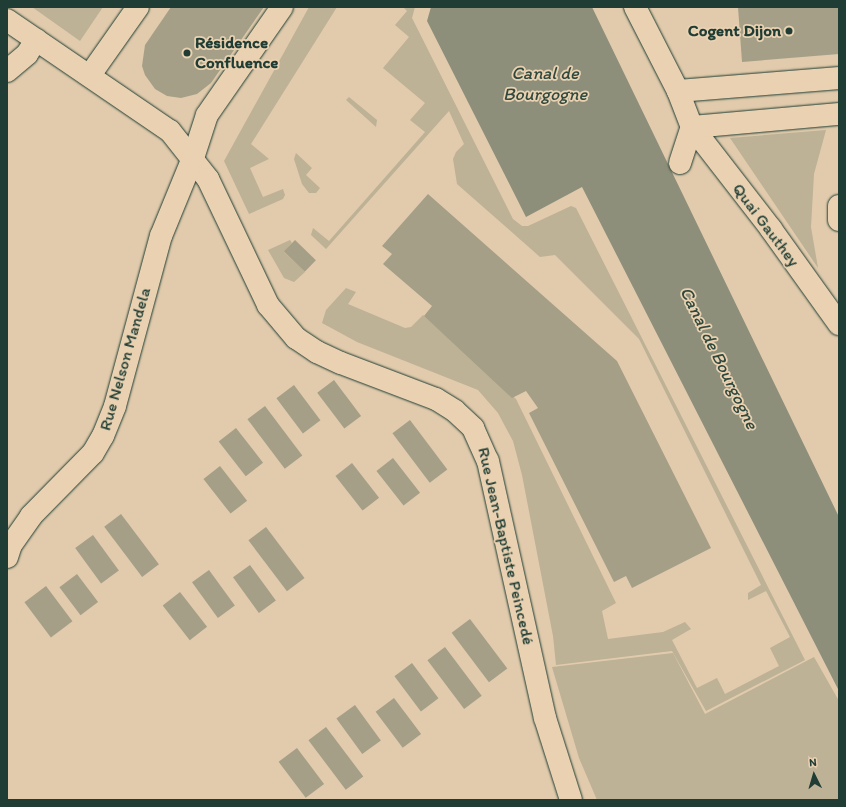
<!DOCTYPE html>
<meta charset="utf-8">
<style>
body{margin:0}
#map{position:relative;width:846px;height:807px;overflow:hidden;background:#e1cbac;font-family:Itim,sans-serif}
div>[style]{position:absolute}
.green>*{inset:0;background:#bdb196}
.water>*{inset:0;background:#8e8f7a}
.building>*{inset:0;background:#a59f87;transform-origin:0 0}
.roads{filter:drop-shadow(0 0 1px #1f3d34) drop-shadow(0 0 1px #1f3d34)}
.minor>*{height:22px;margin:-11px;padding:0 11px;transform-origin:11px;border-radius:11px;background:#e9d1b1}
.major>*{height:22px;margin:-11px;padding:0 11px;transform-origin:11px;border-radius:11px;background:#e9d1b1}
.dots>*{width:11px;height:11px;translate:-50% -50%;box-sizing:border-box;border:2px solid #e9d1b1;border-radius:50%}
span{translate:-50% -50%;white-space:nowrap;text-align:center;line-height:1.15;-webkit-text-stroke:3.5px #e9d1b1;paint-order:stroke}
.poi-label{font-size:17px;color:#1f3d34;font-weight:700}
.right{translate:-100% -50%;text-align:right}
.left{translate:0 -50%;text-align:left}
.street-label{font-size:17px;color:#1f3d34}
.water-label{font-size:18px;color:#30493e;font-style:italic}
.frame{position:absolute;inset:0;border:8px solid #1f3d34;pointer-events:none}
.north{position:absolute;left:794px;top:755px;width:40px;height:40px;-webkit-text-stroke:3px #e9d1b1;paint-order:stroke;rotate:355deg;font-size:11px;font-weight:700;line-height:16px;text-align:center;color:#1f3d34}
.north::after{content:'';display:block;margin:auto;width:14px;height:18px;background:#1f3d34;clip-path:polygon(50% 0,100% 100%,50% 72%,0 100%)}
</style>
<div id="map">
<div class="green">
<div style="clip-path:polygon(32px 7px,103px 7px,80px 41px)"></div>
<div style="clip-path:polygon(309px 7px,337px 7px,251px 144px,269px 159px,250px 168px,263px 197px,283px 189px,285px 195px,283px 199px,249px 214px,224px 161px)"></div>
<div style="clip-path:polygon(403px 7px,415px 7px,412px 18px,513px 219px,522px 226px,528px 226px,571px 206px,576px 208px,805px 660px,706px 711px,672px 651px,556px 665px,553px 636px,522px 475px,513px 441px,498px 413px,478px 390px,357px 342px,322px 323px,326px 310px,346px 288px,356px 292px,348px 304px,405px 328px,411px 327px,423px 315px,516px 399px,616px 603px,602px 611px,608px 639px,663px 632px,685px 622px,691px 629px,672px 640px,697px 688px,717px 678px,725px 694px,779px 666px,770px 648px,790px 637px,766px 591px,748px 600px,748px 593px,761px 585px,639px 339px,555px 255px,540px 257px,457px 184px,453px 159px,456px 152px,464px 144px,449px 111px,326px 249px,311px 235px,313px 228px,329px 241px,425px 132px,410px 120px,425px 103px,383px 68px,409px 37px,395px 25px,407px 11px)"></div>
<div style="clip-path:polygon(349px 97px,377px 120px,376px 127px,346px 100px)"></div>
<div style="clip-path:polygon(826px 130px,814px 174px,811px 227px,818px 268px,730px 138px)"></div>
<div style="clip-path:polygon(296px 153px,312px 168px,306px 175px,320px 188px,316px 193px,309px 193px,302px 184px,294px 159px)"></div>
<div style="clip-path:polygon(290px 240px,292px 243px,284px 252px,305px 272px,294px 282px,284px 278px,268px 250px)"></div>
<div style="clip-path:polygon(673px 653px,705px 714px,814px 657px,839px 701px,839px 800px,597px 800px,579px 758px,552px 667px)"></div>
</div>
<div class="water">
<div style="clip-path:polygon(431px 7px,592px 7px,839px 517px,839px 691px,582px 187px,526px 217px,427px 21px)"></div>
</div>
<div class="building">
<div style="clip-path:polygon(171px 7px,264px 7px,211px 83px,197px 94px,181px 98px,167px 96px,155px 89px,145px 75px,142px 66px,145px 45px)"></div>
<div style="clip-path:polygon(738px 7px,839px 7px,839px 54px,742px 62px)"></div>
<div style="clip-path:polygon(428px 194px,617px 361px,711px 548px,632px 588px,626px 576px,614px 582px,529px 413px,538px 408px,526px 391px,512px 398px,424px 316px,432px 306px,383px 264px,392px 254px,382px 246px)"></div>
<div style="left:295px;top:240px;width:29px;height:16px;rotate:44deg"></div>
<div style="left:334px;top:380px;width:45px;height:21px;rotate:53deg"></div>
<div style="left:294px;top:385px;width:44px;height:22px;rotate:53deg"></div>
<div style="left:265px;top:406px;width:62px;height:22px;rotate:53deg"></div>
<div style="left:410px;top:420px;width:62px;height:22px;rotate:53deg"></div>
<div style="left:236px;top:428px;width:44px;height:22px;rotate:52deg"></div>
<div style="left:393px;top:458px;width:44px;height:21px;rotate:52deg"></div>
<div style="left:352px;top:463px;width:44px;height:21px;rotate:52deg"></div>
<div style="left:220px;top:466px;width:44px;height:21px;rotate:52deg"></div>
<div style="left:121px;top:514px;width:63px;height:21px;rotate:53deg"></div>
<div style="left:266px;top:527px;width:64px;height:22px;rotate:53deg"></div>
<div style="left:93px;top:535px;width:44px;height:22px;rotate:54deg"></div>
<div style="left:250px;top:565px;width:44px;height:21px;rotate:54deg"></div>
<div style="left:209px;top:570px;width:44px;height:21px;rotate:54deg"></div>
<div style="left:77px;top:574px;width:35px;height:22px;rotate:53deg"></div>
<div style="left:46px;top:586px;width:44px;height:27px;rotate:53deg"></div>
<div style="left:180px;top:592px;width:44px;height:22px;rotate:52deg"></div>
<div style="left:470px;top:619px;width:62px;height:23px;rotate:53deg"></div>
<div style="left:445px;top:647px;width:61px;height:22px;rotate:53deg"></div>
<div style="left:412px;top:663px;width:44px;height:22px;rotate:53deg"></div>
<div style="left:394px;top:698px;width:45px;height:23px;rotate:53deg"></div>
<div style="left:355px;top:705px;width:44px;height:23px;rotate:54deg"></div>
<div style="left:326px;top:727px;width:62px;height:22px;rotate:53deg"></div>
<div style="left:297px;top:748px;width:45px;height:23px;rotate:53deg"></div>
</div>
<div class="roads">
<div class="minor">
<div style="left:635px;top:7px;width:94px;rotate:62.9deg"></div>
<div style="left:678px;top:91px;width:39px;rotate:69deg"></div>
<div style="left:692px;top:127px;width:129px;rotate:52.2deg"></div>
<div style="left:771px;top:229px;width:117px;rotate:54.4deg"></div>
<div style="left:7px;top:20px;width:197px;rotate:34.3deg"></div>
<div style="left:170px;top:131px;width:61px;rotate:51.6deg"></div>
<div style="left:208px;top:179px;width:140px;rotate:64.5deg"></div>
<div style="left:268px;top:305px;width:43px;rotate:49.7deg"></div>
<div style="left:296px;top:338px;width:25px;rotate:34deg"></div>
<div style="left:317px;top:352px;width:26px;rotate:25deg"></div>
<div style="left:341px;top:363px;width:102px;rotate:20.8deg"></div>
<div style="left:436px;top:399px;width:22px;rotate:32deg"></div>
<div style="left:455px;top:411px;width:25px;rotate:43deg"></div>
<div style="left:473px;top:428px;width:36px;rotate:66deg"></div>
<div style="left:488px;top:461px;width:263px;rotate:77.5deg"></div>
<div style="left:545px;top:718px;width:86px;rotate:72.4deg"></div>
<div style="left:7px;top:71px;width:26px;rotate:-40deg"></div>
<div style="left:27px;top:54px;width:17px;rotate:-57deg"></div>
<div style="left:90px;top:75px;width:83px;rotate:-54.8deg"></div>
<div style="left:678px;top:91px;width:162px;rotate:-4.6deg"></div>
<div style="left:692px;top:127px;width:148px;rotate:-5.1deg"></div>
<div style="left:680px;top:163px;width:38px;rotate:-72deg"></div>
<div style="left:7px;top:557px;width:13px;rotate:-72deg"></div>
<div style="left:11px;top:545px;width:35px;rotate:-55deg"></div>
<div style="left:31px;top:516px;width:88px;rotate:-45.5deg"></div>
<div style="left:93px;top:453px;width:20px;rotate:-60deg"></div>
<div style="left:103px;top:436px;width:32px;rotate:-68deg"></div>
<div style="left:115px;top:406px;width:176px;rotate:-74.9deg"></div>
<div style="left:161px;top:236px;width:84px;rotate:-67.7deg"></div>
<div style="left:193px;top:158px;width:45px;rotate:-72deg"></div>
<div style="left:207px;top:115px;width:131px;rotate:-55.2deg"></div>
</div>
<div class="major">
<div style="left:839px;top:206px;width:14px;rotate:90deg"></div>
</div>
</div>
<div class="dots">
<div style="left:789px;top:31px;background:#1f3d34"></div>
<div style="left:187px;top:53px;background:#1f3d34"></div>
</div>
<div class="poi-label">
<span class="right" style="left:781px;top:31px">Cogent Dijon</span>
<span class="left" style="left:195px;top:53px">Résidence<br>Confluence</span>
</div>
<div class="street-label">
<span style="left:766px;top:225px;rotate:53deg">Quai Gauthey</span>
<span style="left:125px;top:359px;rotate:-74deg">Rue Nelson Mandela</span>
<span style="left:506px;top:546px;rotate:77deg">Rue Jean-Baptiste Peincedé</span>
</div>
<div class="water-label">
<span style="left:545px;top:84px">Canal de<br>Bourgogne</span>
<span style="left:719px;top:358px;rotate:64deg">Canal de Bourgogne</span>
</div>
<div class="frame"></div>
<div class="north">N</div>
</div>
